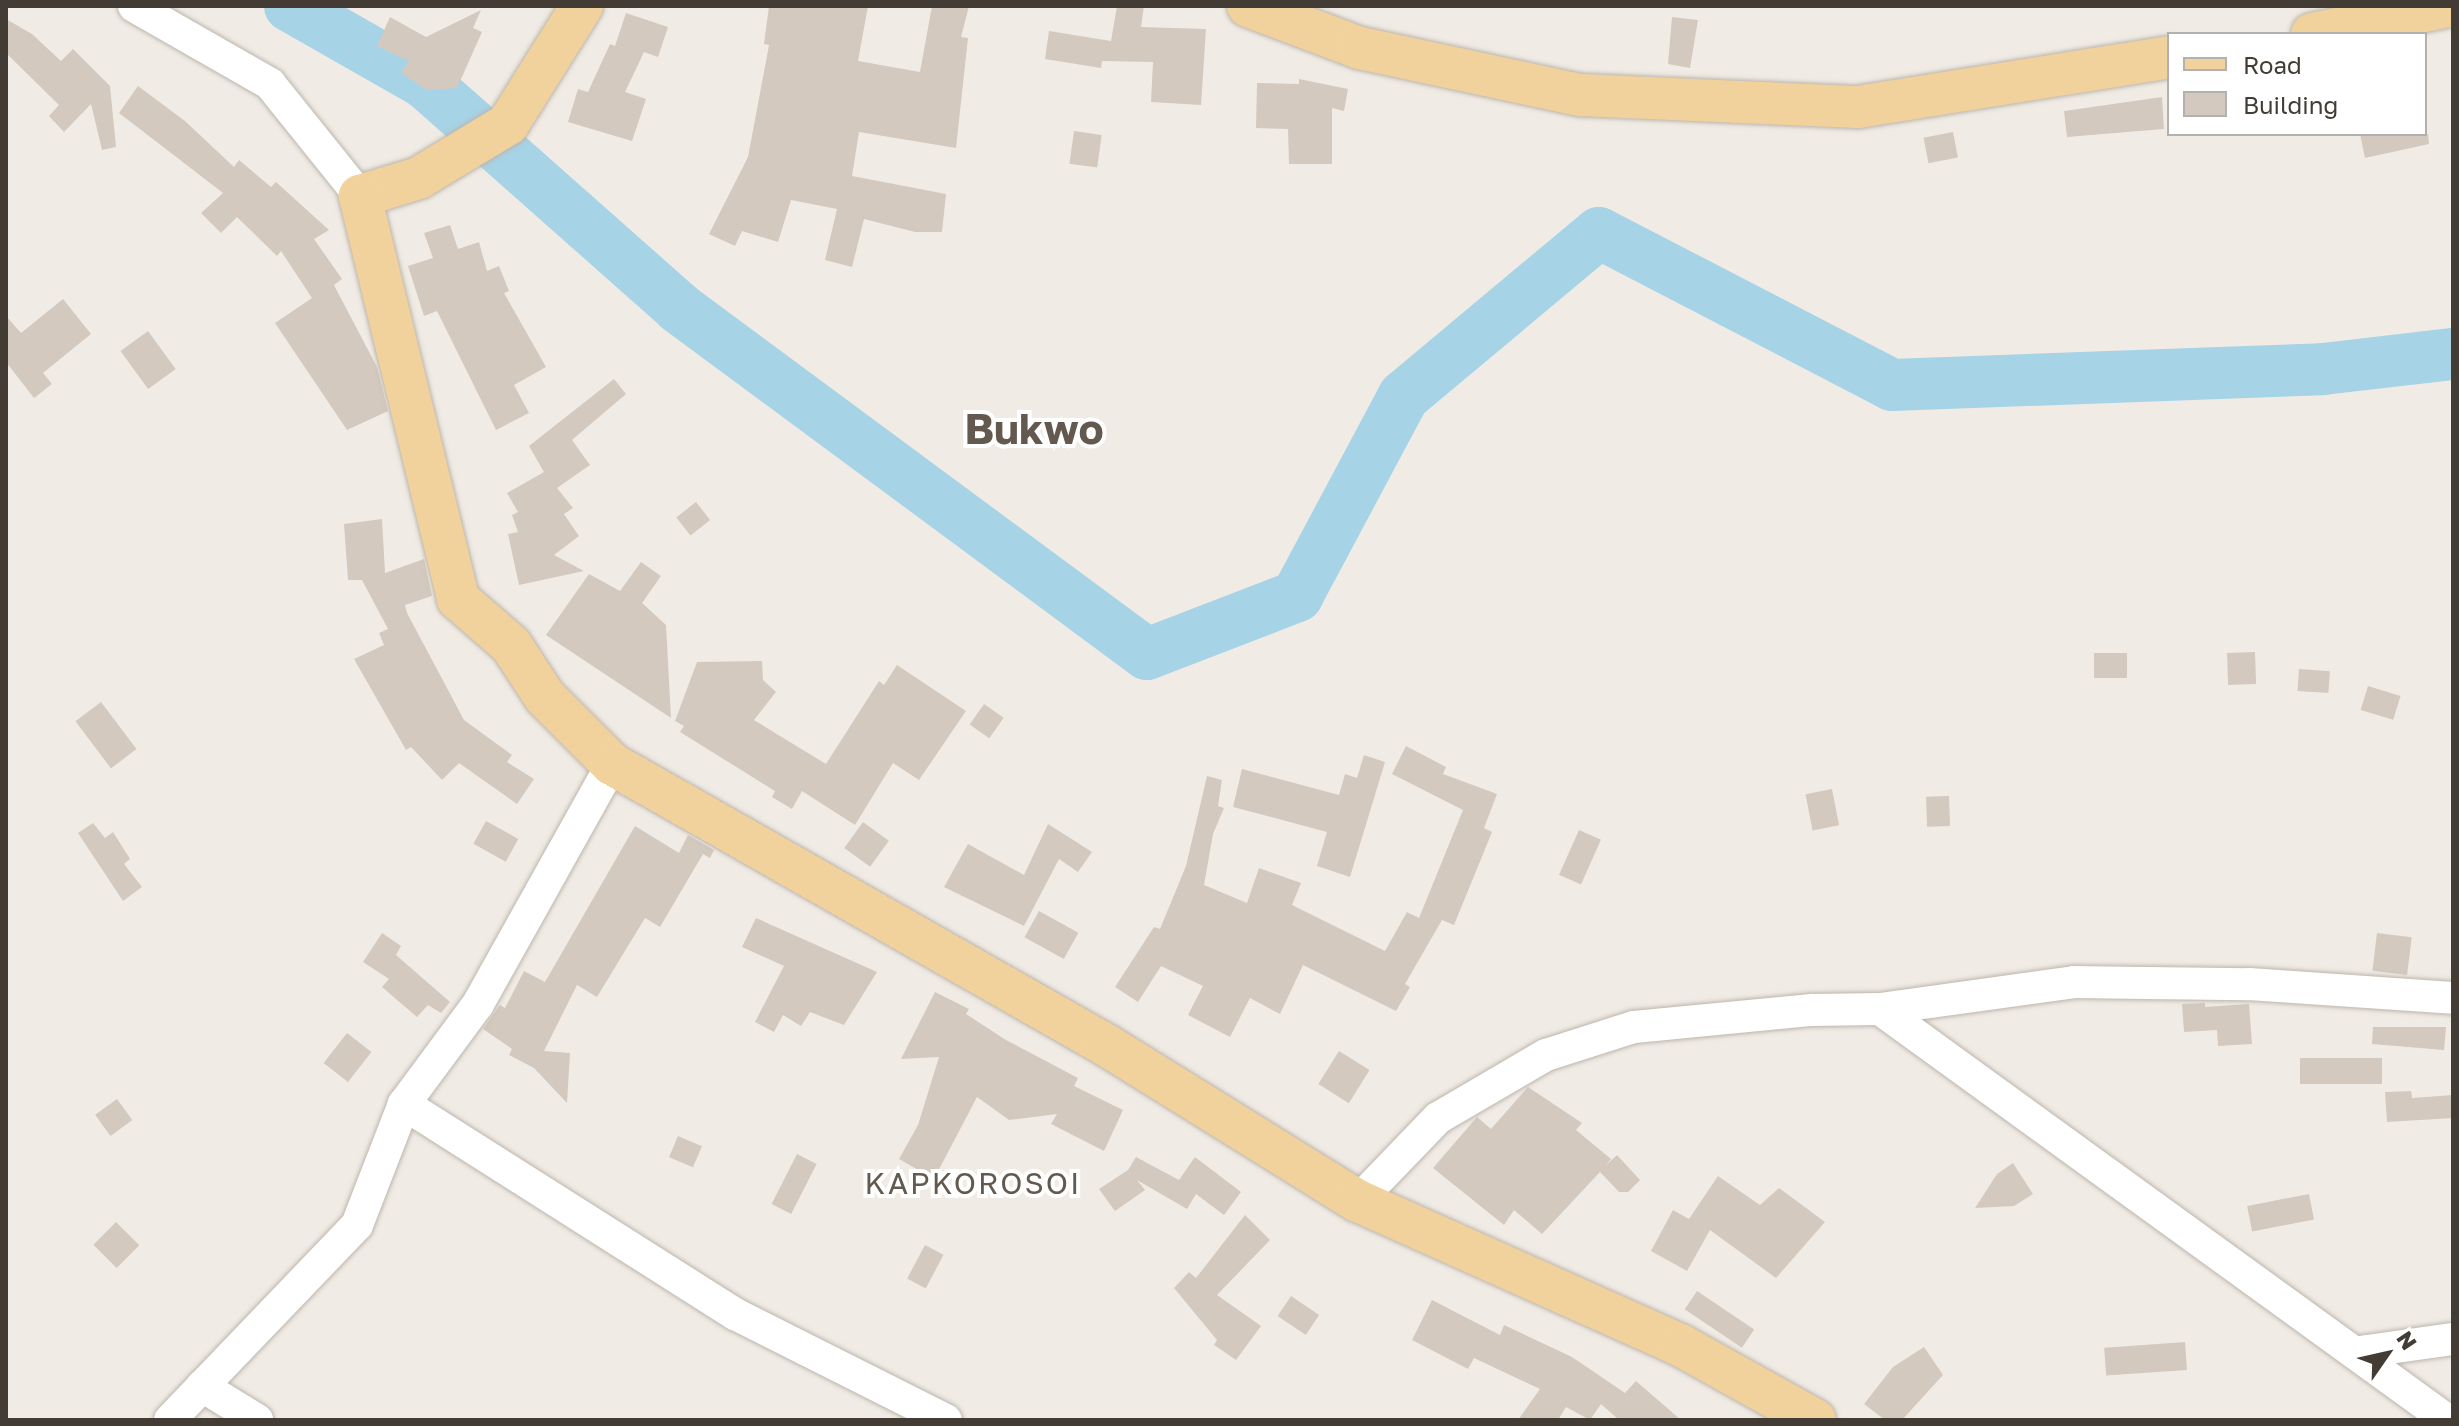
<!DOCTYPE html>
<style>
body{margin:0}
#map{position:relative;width:2459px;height:1426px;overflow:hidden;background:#f0ece5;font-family:"Golos Text",sans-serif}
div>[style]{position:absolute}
.river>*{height:52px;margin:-26px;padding:0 26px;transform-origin:26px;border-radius:26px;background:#a7d3e7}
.building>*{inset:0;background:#d3c9bf;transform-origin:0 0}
.roads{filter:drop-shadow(0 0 2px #bdb5ac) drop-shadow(0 0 2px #bdb5ac)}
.minor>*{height:32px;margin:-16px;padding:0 16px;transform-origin:16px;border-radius:16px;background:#fff}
.major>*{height:42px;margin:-21px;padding:0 21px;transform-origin:21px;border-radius:21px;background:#f2d29c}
span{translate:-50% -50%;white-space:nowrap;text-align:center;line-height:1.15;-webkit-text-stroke:8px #fff;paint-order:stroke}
.quarter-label{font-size:30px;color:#63594e;letter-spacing:2px}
.town-label{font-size:42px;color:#63594e;font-weight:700}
.frame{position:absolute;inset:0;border:8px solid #423c35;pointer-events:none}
.legend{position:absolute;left:2167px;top:32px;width:260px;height:104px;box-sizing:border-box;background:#fff;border:2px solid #b3b1ae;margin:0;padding:10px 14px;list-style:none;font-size:24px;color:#423c35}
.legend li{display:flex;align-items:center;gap:16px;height:40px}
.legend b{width:40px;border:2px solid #b3b1ae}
.north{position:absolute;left:2347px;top:1314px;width:80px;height:80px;-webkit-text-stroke:6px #fff;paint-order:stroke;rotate:56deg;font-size:22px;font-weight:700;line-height:32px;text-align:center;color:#423c35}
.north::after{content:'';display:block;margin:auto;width:28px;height:36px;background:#423c35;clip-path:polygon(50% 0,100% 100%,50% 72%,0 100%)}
</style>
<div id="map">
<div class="river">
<div style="left:290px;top:6px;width:154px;rotate:29.6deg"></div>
<div style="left:424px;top:82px;width:341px;rotate:41.5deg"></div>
<div style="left:679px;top:308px;width:582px;rotate:36.48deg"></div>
<div style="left:1147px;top:654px;width:161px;rotate:-21.1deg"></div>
<div style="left:1297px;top:596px;width:227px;rotate:-61.9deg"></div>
<div style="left:1404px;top:396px;width:254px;rotate:-39.9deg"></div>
<div style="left:1599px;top:233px;width:330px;rotate:27.4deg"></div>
<div style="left:1892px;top:385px;width:431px;rotate:-2.1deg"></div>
<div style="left:2323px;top:369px;width:131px;rotate:-6.6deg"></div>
</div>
<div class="building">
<div style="clip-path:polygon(769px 6px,868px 6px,858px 61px,920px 72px,932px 6px,969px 6px,961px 37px,968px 38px,956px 148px,859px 132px,852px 176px,946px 194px,942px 232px,915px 232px,864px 219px,852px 267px,825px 260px,837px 209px,791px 200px,778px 242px,742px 231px,735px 246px,709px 234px,748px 157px,769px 45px,764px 44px)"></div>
<div style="clip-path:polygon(1117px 6px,1144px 6px,1141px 27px,1206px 29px,1201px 105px,1151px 102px,1153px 62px,1102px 61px,1101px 68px,1045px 59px,1049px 31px,1111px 41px)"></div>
<div style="clip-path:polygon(481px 10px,473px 28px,482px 32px,457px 88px,427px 90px,401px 73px,409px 61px,377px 46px,390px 17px,426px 37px)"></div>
<div style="clip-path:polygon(626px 13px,668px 27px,658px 57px,644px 52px,625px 92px,646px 99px,632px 141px,568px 122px,578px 89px,588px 92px,610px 44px,615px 46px)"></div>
<div style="clip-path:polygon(1672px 17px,1698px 20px,1690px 68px,1668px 64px)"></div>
<div style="clip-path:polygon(6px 19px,32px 34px,61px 61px,73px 49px,110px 86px,116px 147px,102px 150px,91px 104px,64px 132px,49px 116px,59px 105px,6px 53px)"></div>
<div style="clip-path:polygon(1299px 79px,1348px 89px,1344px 111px,1332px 108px,1332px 164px,1289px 164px,1288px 129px,1256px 128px,1257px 83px,1299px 84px)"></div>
<div style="clip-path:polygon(138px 86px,185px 121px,234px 167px,239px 160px,271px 187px,276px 182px,329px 230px,314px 239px,342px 279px,334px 285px,377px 367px,388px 411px,347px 430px,275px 323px,312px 298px,281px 251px,277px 256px,237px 217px,221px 233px,201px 213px,223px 193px,119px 113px)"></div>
<div style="clip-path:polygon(2162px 97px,2164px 129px,2067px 137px,2064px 111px)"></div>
<div style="left:1074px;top:131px;width:28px;height:33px;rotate:8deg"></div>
<div style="left:1953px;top:132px;width:26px;height:30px;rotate:79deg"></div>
<div style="clip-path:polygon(2360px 134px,2428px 134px,2429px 144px,2365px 158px)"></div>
<div style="clip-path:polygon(450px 225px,458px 249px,479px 242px,487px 271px,499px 266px,509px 291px,504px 293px,546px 367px,514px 385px,529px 413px,496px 430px,437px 311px,424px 316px,408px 266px,433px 258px,424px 233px)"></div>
<div style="clip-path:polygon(63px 299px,91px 334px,43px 373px,52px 384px,34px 398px,6px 362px,6px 316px,21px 333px)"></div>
<div style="left:148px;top:331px;width:47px;height:34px;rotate:54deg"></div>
<div style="clip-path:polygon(614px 379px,626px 394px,572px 440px,590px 465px,557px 488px,573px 508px,564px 514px,579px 536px,554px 555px,584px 571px,519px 585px,508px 534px,518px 532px,512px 515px,518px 512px,507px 493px,544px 472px,529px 446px)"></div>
<div style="left:696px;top:502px;width:23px;height:25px;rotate:52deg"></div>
<div style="clip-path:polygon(382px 519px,385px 573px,424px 559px,432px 596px,405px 605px,407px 613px,464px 720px,512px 755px,507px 762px,534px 779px,517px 804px,459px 763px,442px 780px,411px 747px,406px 750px,354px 659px,384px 645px,379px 633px,388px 629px,362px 580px,348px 580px,344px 524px)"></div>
<div style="clip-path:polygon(641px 562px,661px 576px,642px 603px,666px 625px,671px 718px,546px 635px,589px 574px,620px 591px)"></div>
<div style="left:2255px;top:652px;width:32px;height:28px;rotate:88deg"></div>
<div style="left:2094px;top:653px;width:33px;height:25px"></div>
<div style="clip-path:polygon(762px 661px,763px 680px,776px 692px,754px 720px,826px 764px,879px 681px,884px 685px,897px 665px,966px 711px,919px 780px,893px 763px,855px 825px,802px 791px,792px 809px,772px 797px,775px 791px,680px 732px,684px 726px,675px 721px,697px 662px)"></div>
<div style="left:2299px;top:669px;width:31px;height:22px;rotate:4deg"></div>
<div style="left:2368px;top:686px;width:34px;height:25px;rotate:17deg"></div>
<div style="left:101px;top:702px;width:59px;height:32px;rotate:53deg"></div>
<div style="left:984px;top:704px;width:24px;height:25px;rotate:35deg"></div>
<div style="clip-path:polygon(1406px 746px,1446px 767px,1443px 774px,1497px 794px,1484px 828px,1492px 832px,1454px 925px,1442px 920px,1405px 984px,1410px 987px,1396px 1011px,1303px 965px,1280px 1014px,1250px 998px,1230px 1037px,1188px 1015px,1203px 986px,1161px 966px,1138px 1002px,1115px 987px,1154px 927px,1160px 929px,1186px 866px,1207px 776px,1222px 780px,1218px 806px,1224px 808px,1213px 834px,1204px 885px,1247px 903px,1259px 868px,1301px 883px,1292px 905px,1385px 951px,1407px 912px,1419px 918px,1463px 810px,1392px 774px)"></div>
<div style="clip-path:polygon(1364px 755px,1385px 762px,1350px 877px,1317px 866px,1327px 832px,1233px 807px,1242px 769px,1339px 795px,1345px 774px,1357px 778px)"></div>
<div style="left:1832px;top:789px;width:37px;height:27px;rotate:79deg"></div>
<div style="left:1949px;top:796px;width:30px;height:23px;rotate:88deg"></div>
<div style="left:486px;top:821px;width:37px;height:26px;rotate:29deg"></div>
<div style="left:863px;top:822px;width:32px;height:32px;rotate:36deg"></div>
<div style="clip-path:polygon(93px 823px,105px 838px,113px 832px,130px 859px,124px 864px,142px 887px,123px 901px,78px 833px)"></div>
<div style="clip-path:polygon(1048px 824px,1092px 852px,1078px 872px,1059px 859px,1024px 926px,944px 887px,968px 844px,1024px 875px)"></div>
<div style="clip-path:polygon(635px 826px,679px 853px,688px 835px,714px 850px,710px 858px,703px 854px,660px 927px,645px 918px,597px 997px,577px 985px,544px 1051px,570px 1053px,567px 1103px,534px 1068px,509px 1055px,512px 1049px,483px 1029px,500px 1005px,505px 1008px,524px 971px,545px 982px)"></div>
<div style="left:1579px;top:830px;width:24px;height:49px;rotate:24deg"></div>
<div style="left:1039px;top:911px;width:45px;height:30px;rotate:29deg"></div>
<div style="clip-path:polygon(756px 918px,877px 972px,844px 1025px,810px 1012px,801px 1026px,783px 1015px,774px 1032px,755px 1022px,784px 966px,742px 947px)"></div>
<div style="clip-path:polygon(382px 933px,401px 946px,396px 955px,450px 1002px,441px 1013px,428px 1005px,417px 1017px,382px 987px,389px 979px,363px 962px)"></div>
<div style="left:2377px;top:933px;width:35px;height:38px;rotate:7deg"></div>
<div style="clip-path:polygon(935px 992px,969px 1009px,966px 1014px,1006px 1040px,1078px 1078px,1074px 1086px,1123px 1110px,1104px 1151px,1051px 1124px,1057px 1114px,1009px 1120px,977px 1097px,934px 1179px,899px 1159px,918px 1125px,939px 1057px,901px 1059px)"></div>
<div style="clip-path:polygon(2205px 1003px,2205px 1007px,2249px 1004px,2252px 1044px,2218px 1046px,2217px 1030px,2184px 1032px,2182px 1004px)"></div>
<div style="clip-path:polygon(2373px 1027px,2446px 1027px,2444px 1050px,2372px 1044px)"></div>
<div style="left:347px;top:1033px;width:31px;height:38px;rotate:38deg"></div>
<div style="left:1339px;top:1051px;width:36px;height:39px;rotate:32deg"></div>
<div style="left:2382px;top:1058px;width:26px;height:82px;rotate:90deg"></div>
<div style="clip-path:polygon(1528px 1087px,1582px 1123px,1576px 1130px,1611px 1159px,1605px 1166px,1617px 1155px,1640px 1180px,1628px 1192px,1619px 1192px,1600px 1172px,1542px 1234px,1514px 1210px,1504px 1225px,1433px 1168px,1477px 1117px,1491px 1129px)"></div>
<div style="clip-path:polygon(2411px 1091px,2412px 1098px,2453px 1095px,2453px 1118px,2387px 1122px,2385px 1092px)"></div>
<div style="left:117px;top:1099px;width:26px;height:27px;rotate:54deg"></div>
<div style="left:678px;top:1136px;width:26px;height:23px;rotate:23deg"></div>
<div style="left:797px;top:1154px;width:22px;height:56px;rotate:27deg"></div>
<div style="clip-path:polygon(1136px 1157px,1179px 1180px,1195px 1157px,1241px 1192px,1224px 1215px,1196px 1194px,1187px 1209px,1137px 1180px,1145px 1190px,1115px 1211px,1099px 1189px,1128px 1170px)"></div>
<div style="clip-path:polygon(2013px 1163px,2033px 1194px,2014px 1206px,1975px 1208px,1997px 1174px)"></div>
<div style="clip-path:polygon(1718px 1176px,1760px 1205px,1779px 1188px,1825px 1222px,1776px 1278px,1710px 1230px,1687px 1271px,1651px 1251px,1673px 1210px,1689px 1219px)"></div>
<div style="left:2309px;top:1194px;width:26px;height:63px;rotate:79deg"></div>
<div style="clip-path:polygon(1245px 1215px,1270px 1240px,1217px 1295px,1261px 1326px,1236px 1360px,1214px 1345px,1217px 1340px,1174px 1288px,1189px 1272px,1196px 1278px)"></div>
<div style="left:116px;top:1222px;width:33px;height:32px;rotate:45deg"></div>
<div style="left:925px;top:1245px;width:21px;height:38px;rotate:28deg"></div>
<div style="left:1697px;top:1291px;width:69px;height:22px;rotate:34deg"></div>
<div style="left:1291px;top:1296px;width:34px;height:24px;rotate:34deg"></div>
<div style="clip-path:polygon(1432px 1300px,1500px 1335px,1504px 1325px,1572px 1357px,1625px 1393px,1636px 1381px,1681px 1420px,1619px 1420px,1601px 1404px,1590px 1420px,1566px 1407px,1558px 1420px,1518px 1420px,1540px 1389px,1474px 1358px,1468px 1369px,1412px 1340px)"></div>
<div style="left:2185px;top:1342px;width:28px;height:81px;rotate:86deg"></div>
<div style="clip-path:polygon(1924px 1347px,1943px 1375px,1902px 1420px,1885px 1420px,1864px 1404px,1893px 1367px)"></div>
</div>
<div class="roads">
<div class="minor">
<div style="left:134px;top:6px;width:157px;rotate:29.8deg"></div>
<div style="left:270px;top:84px;width:144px;rotate:51.2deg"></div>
<div style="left:1880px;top:1009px;width:700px;rotate:35.94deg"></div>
<div style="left:404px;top:1104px;width:392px;rotate:32.4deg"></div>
<div style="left:735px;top:1314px;width:236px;rotate:26.7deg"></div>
<div style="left:1358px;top:1201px;width:115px;rotate:-46.1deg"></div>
<div style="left:1438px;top:1118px;width:125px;rotate:-30.3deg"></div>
<div style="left:1546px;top:1055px;width:92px;rotate:-17.7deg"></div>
<div style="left:1634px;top:1027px;width:179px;rotate:-5.5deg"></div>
<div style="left:1812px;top:1010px;width:68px;rotate:-0.8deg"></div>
<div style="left:1880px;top:1009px;width:196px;rotate:-7.9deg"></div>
<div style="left:2074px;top:982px;width:175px;rotate:0.7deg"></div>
<div style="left:2249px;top:984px;width:204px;rotate:3.9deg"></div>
<div style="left:2360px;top:1352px;width:94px;rotate:-8deg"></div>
<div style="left:202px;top:1386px;width:65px;rotate:31.7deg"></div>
<div style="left:170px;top:1420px;width:270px;rotate:-46.2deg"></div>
<div style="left:357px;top:1225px;width:130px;rotate:-68.8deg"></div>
<div style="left:404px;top:1104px;width:124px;rotate:-53.5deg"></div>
<div style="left:478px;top:1004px;width:275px;rotate:-60.8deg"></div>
</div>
<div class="major">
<div style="left:582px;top:6px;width:139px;rotate:122.1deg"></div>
<div style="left:508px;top:124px;width:104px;rotate:148.8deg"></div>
<div style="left:419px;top:178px;width:62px;rotate:163deg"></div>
<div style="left:360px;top:196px;width:415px;rotate:76.3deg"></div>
<div style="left:458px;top:599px;width:70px;rotate:41deg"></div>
<div style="left:511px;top:645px;width:62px;rotate:56.8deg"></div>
<div style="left:545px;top:697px;width:95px;rotate:45deg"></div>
<div style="left:612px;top:764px;width:568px;rotate:29.63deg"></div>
<div style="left:1106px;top:1045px;width:296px;rotate:31.8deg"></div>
<div style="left:1358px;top:1201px;width:355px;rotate:24.1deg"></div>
<div style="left:1682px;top:1346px;width:152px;rotate:29.1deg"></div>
<div style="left:1248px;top:6px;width:120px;rotate:20.6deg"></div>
<div style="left:1360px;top:48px;width:225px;rotate:12.1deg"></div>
<div style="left:1580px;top:95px;width:278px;rotate:2.5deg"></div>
<div style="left:1858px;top:107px;width:315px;rotate:-9.1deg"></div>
<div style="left:2312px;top:34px;width:140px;rotate:-11.6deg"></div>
</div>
</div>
<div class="quarter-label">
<span style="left:973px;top:1183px">KAPKOROSOI</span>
</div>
<div class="town-label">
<span style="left:1034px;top:428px">Bukwo</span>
</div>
<div class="frame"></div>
<ul class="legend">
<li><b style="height:10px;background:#f2d29c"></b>Road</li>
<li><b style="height:22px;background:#d3c9bf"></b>Building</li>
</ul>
<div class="north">N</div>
</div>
